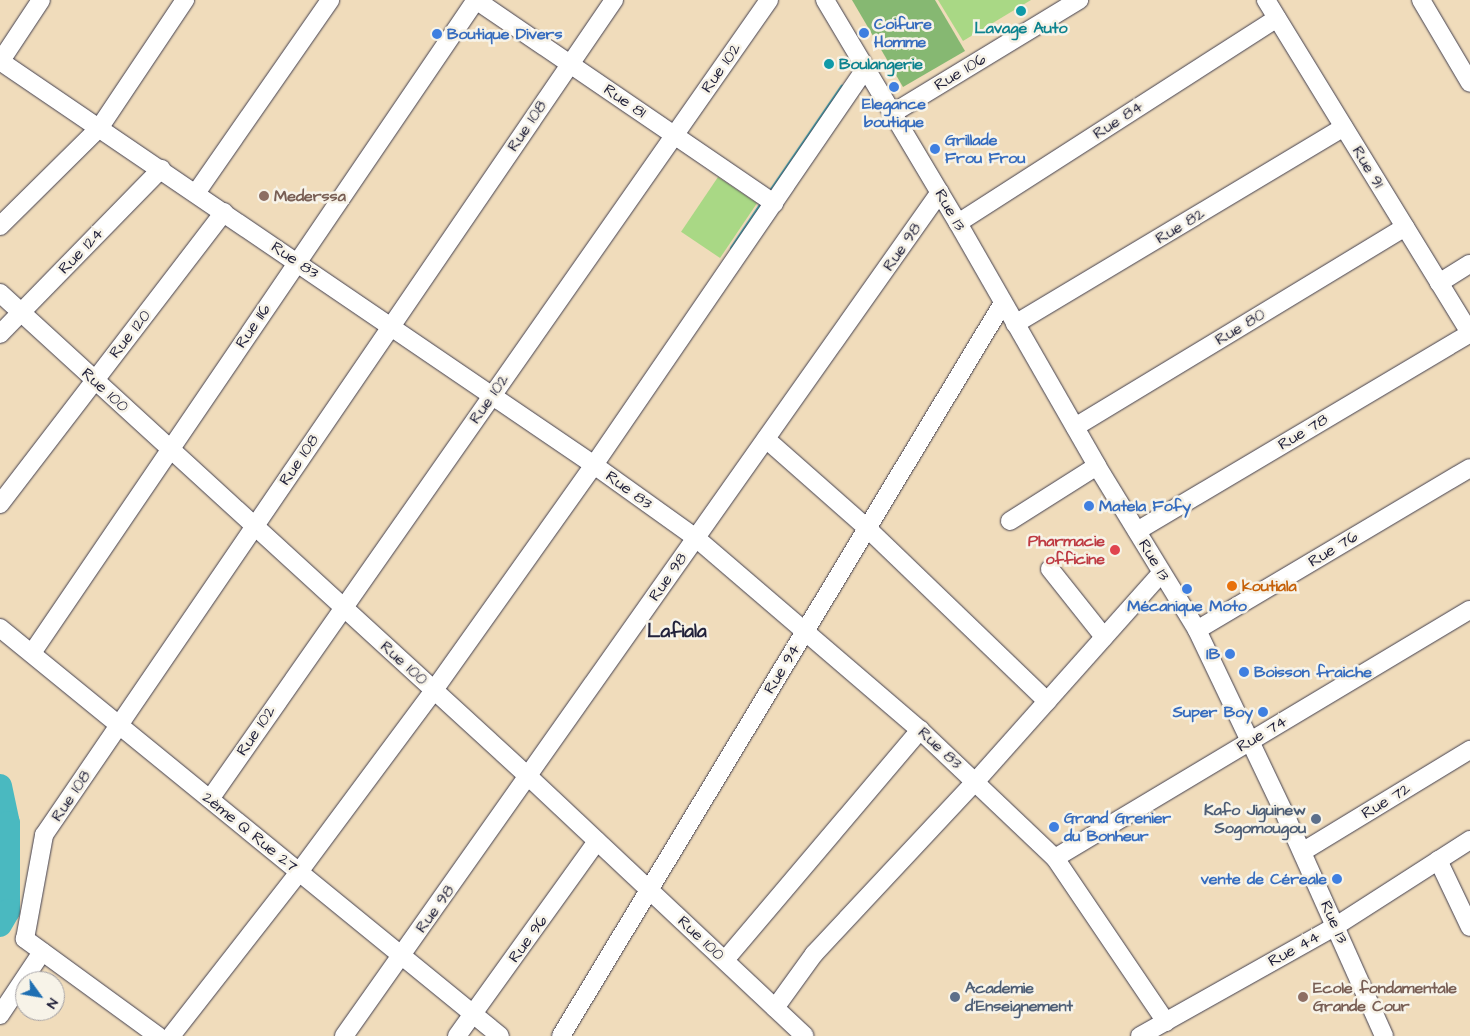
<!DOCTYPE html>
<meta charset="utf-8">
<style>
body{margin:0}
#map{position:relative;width:1470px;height:1036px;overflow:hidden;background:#f0dcbb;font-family:"Architects Daughter",sans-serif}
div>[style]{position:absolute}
.green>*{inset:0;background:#a9d885;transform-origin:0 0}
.forest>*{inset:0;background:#86b872}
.stream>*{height:4px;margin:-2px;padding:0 2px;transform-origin:2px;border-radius:2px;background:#4ab9c0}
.river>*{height:24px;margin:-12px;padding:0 12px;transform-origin:12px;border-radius:12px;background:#4ab9c0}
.roads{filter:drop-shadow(0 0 1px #413e4e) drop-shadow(0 0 1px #413e4e)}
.minor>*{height:18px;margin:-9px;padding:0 9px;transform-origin:9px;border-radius:9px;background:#fff}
.dots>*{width:14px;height:14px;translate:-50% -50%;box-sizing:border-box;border:2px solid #f7f3e8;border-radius:50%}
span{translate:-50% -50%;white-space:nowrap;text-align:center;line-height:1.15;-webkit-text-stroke:5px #f7f3e8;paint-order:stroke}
.shop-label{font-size:16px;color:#366cbe;font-weight:700}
.left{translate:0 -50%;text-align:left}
.right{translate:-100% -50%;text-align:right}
.culture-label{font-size:16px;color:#0d838f;font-weight:700}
.street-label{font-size:16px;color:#22223b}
.education-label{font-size:16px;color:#785e54;font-weight:700}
.health-label{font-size:16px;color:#be3a42;font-weight:700}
.food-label{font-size:16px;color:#c56008;font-weight:700}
.service-label{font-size:16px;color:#4e5e75;font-weight:700}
.quarter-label{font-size:19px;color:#22223b;font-weight:700}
.north{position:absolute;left:15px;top:971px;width:50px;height:50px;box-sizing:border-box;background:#f7f3e8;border:1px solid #a29fa3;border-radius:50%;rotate:122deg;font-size:14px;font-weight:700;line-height:20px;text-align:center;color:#22223b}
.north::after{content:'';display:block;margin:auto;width:18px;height:22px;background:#1f6fb2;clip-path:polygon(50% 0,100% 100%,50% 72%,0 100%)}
</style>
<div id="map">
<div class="green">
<div style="clip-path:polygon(938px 0,1031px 0,963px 41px)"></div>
<div style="left:718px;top:177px;width:47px;height:66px;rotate:34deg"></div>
</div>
<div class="forest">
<div style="clip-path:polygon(852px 0,935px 0,965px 51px,903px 87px)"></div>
</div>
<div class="stream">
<div style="left:769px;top:194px;width:130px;rotate:-55.7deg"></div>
<div style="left:732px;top:248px;width:55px;rotate:-56deg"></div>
</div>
<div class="river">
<div style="left:0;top:786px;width:38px;rotate:78deg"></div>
<div style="left:8px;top:823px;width:88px;rotate:90deg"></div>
<div style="left:8px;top:911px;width:16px;rotate:120deg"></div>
</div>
<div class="roads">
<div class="minor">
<div style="left:825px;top:0;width:260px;rotate:59.2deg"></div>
<div style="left:958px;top:223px;width:280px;rotate:60.2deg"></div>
<div style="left:1097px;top:466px;width:192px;rotate:58.6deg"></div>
<div style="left:1197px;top:630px;width:209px;rotate:64.5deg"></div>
<div style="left:1287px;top:819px;width:238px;rotate:65.9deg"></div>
<div style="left:1266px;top:0;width:391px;rotate:58.5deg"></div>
<div style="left:1421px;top:0;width:96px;rotate:59.4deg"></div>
<div style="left:0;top:61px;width:718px;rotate:34.22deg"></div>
<div style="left:594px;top:465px;width:125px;rotate:35.6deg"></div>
<div style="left:696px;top:538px;width:295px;rotate:40.6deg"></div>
<div style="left:920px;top:730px;width:186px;rotate:43.5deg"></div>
<div style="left:1055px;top:858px;width:198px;rotate:55.9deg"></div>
<div style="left:0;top:62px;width:74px;rotate:-56.5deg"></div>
<div style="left:893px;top:113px;width:218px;rotate:-31.3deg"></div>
<div style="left:196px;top:193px;width:235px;rotate:-55.2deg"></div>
<div style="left:958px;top:223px;width:379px;rotate:-32.7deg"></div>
<div style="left:0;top:226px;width:141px;rotate:-44.7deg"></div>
<div style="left:100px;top:127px;width:153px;rotate:-56.2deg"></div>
<div style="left:1439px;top:283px;width:36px;rotate:-32deg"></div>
<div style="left:0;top:293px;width:717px;rotate:42.46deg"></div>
<div style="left:529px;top:777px;width:378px;rotate:43.2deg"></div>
<div style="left:1015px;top:324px;width:383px;rotate:-30.9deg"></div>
<div style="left:0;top:334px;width:231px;rotate:-45.7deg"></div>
<div style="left:1075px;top:427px;width:386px;rotate:-31.2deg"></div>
<div style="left:766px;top:439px;width:135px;rotate:41.4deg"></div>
<div style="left:867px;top:528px;width:250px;rotate:43.9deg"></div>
<div style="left:0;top:504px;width:368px;rotate:-52.5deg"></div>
<div style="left:1010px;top:521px;width:103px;rotate:-32.3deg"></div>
<div style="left:1137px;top:531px;width:387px;rotate:-30.7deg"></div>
<div style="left:1050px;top:569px;width:87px;rotate:51.5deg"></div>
<div style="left:0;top:628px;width:645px;rotate:39.21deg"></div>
<div style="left:1197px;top:630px;width:317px;rotate:-30.7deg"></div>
<div style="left:32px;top:653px;width:790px;rotate:-55.79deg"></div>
<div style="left:476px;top:0;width:361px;rotate:34.3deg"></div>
<div style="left:210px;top:799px;width:975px;rotate:-55.02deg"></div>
<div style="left:1302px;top:852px;width:197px;rotate:-31.3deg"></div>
<div style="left:1055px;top:858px;width:483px;rotate:-30.9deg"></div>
<div style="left:1438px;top:860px;width:74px;rotate:64.5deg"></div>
<div style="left:725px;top:960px;width:302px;rotate:-49.7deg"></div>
<div style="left:775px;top:1008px;width:67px;rotate:-54.2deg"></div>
<div style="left:814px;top:954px;width:237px;rotate:-46.9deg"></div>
<div style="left:976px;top:781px;width:278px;rotate:-48.3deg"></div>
<div style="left:0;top:1015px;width:76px;rotate:-56.3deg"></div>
<div style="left:158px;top:1036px;width:165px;rotate:-143.9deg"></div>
<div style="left:25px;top:939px;width:106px;rotate:-79.6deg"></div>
<div style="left:44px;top:835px;width:1011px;rotate:-55.68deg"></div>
<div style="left:171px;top:1036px;width:208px;rotate:-52deg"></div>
<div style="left:299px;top:872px;width:227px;rotate:-53.4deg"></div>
<div style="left:434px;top:690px;width:276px;rotate:-54.6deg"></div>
<div style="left:594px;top:465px;width:481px;rotate:-55.6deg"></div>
<div style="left:344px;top:1036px;width:1033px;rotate:-54.77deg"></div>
<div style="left:457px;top:1036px;width:240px;rotate:-54.3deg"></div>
<div style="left:561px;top:1036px;width:856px;rotate:-58.91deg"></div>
<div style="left:1140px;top:1036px;width:225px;rotate:-29.3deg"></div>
<div style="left:1336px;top:926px;width:159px;rotate:-32.7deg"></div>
</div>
</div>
<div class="dots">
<div style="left:1021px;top:11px;background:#0f9aa8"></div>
<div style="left:864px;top:33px;background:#3f7fe0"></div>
<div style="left:437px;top:34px;background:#3f7fe0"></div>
<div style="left:829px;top:64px;background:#0f9aa8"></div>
<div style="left:894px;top:87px;background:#3f7fe0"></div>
<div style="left:935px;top:149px;background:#3f7fe0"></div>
<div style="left:264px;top:196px;background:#8d6e63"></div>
<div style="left:1089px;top:506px;background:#3f7fe0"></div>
<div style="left:1115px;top:550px;background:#e0444e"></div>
<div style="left:1232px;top:586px;background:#e8710a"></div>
<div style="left:1187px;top:589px;background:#3f7fe0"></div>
<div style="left:1230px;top:654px;background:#3f7fe0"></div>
<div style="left:1244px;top:672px;background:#3f7fe0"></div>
<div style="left:1263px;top:712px;background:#3f7fe0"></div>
<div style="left:1316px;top:819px;background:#5c6f8a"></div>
<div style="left:1054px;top:827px;background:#3f7fe0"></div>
<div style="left:1337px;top:879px;background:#3f7fe0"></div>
<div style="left:955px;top:997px;background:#5c6f8a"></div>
<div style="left:1303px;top:997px;background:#8d6e63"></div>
</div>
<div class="shop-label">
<span class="left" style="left:874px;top:33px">Coifure<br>Homme</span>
<span class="left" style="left:447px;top:34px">Boutique Divers</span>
<span style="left:894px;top:113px">Elegance<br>boutique</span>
<span class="left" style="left:945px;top:149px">Grillade<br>Frou Frou</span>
<span class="left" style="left:1099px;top:506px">Matela Fofy</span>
<span style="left:1187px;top:606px">Mécanique Moto</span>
<span class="right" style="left:1220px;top:654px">IB</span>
<span class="left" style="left:1254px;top:672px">Boisson fraiche</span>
<span class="right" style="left:1253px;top:712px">Super Boy</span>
<span class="left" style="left:1064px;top:827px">Grand Grenier<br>du Bonheur</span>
<span class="right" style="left:1327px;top:879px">vente de Céreale</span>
</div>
<div class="culture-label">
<span style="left:1021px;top:28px">Lavage Auto</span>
<span class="left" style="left:839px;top:64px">Boulangerie</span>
</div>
<div class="street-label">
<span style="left:721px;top:68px;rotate:-55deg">Rue 102</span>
<span style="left:960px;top:72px;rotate:-31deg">Rue 106</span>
<span style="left:625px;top:101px;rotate:34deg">Rue 81</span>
<span style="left:1118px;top:120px;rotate:-33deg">Rue 84</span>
<span style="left:527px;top:126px;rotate:-56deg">Rue 108</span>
<span style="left:1368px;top:167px;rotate:59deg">Rue 91</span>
<span style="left:950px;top:210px;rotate:60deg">Rue 13</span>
<span style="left:1180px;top:226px;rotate:-31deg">Rue 82</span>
<span style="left:902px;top:247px;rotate:-55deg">Rue 98</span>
<span style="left:81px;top:251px;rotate:-46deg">Rue 124</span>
<span style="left:295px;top:260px;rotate:34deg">Rue 83</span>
<span style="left:253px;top:326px;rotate:-56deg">Rue 116</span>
<span style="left:1240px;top:327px;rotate:-31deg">Rue 80</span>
<span style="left:130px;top:334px;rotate:-52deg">Rue 120</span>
<span style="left:105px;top:390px;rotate:42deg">Rue 100</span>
<span style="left:489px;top:399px;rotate:-55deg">Rue 102</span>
<span style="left:1303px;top:432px;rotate:-31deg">Rue 78</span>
<span style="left:299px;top:460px;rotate:-56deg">Rue 108</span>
<span style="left:629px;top:490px;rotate:36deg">Rue 83</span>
<span style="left:1333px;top:549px;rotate:-31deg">Rue 76</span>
<span style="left:1154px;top:560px;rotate:59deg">Rue 13</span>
<span style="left:668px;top:577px;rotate:-55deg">Rue 98</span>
<span style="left:404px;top:663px;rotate:42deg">Rue 100</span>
<span style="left:782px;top:669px;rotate:-59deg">Rue 94</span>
<span style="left:256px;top:731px;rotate:-56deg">Rue 102</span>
<span style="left:1262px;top:734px;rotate:-31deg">Rue 74</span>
<span style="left:940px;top:748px;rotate:43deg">Rue 83</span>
<span style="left:71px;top:796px;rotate:-56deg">Rue 108</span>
<span style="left:1386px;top:801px;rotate:-31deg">Rue 72</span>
<span style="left:250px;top:832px;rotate:39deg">2ème Q Rue 27</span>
<span style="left:435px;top:909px;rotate:-54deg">Rue 98</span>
<span style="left:1334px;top:922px;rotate:66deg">Rue 13</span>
<span style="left:701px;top:938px;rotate:43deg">Rue 100</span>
<span style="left:528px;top:939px;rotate:-54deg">Rue 96</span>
<span style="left:1294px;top:949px;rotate:-29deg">Rue 44</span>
</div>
<div class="education-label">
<span class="left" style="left:274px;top:196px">Mederssa</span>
<span class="left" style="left:1313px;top:997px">Ecole fondamentale<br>Grande Cour</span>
</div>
<div class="health-label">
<span class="right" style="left:1105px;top:550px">Pharmacie<br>officine</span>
</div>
<div class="food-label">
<span class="left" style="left:1242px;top:586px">koutiala</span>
</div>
<div class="service-label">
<span class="right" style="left:1306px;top:819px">Kafo Jiguinew<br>Sogomougou</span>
<span class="left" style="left:965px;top:997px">Academie<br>d'Enseignement</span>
</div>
<div class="quarter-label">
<span style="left:677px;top:632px">Lafiala</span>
</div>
<div class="north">N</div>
</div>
